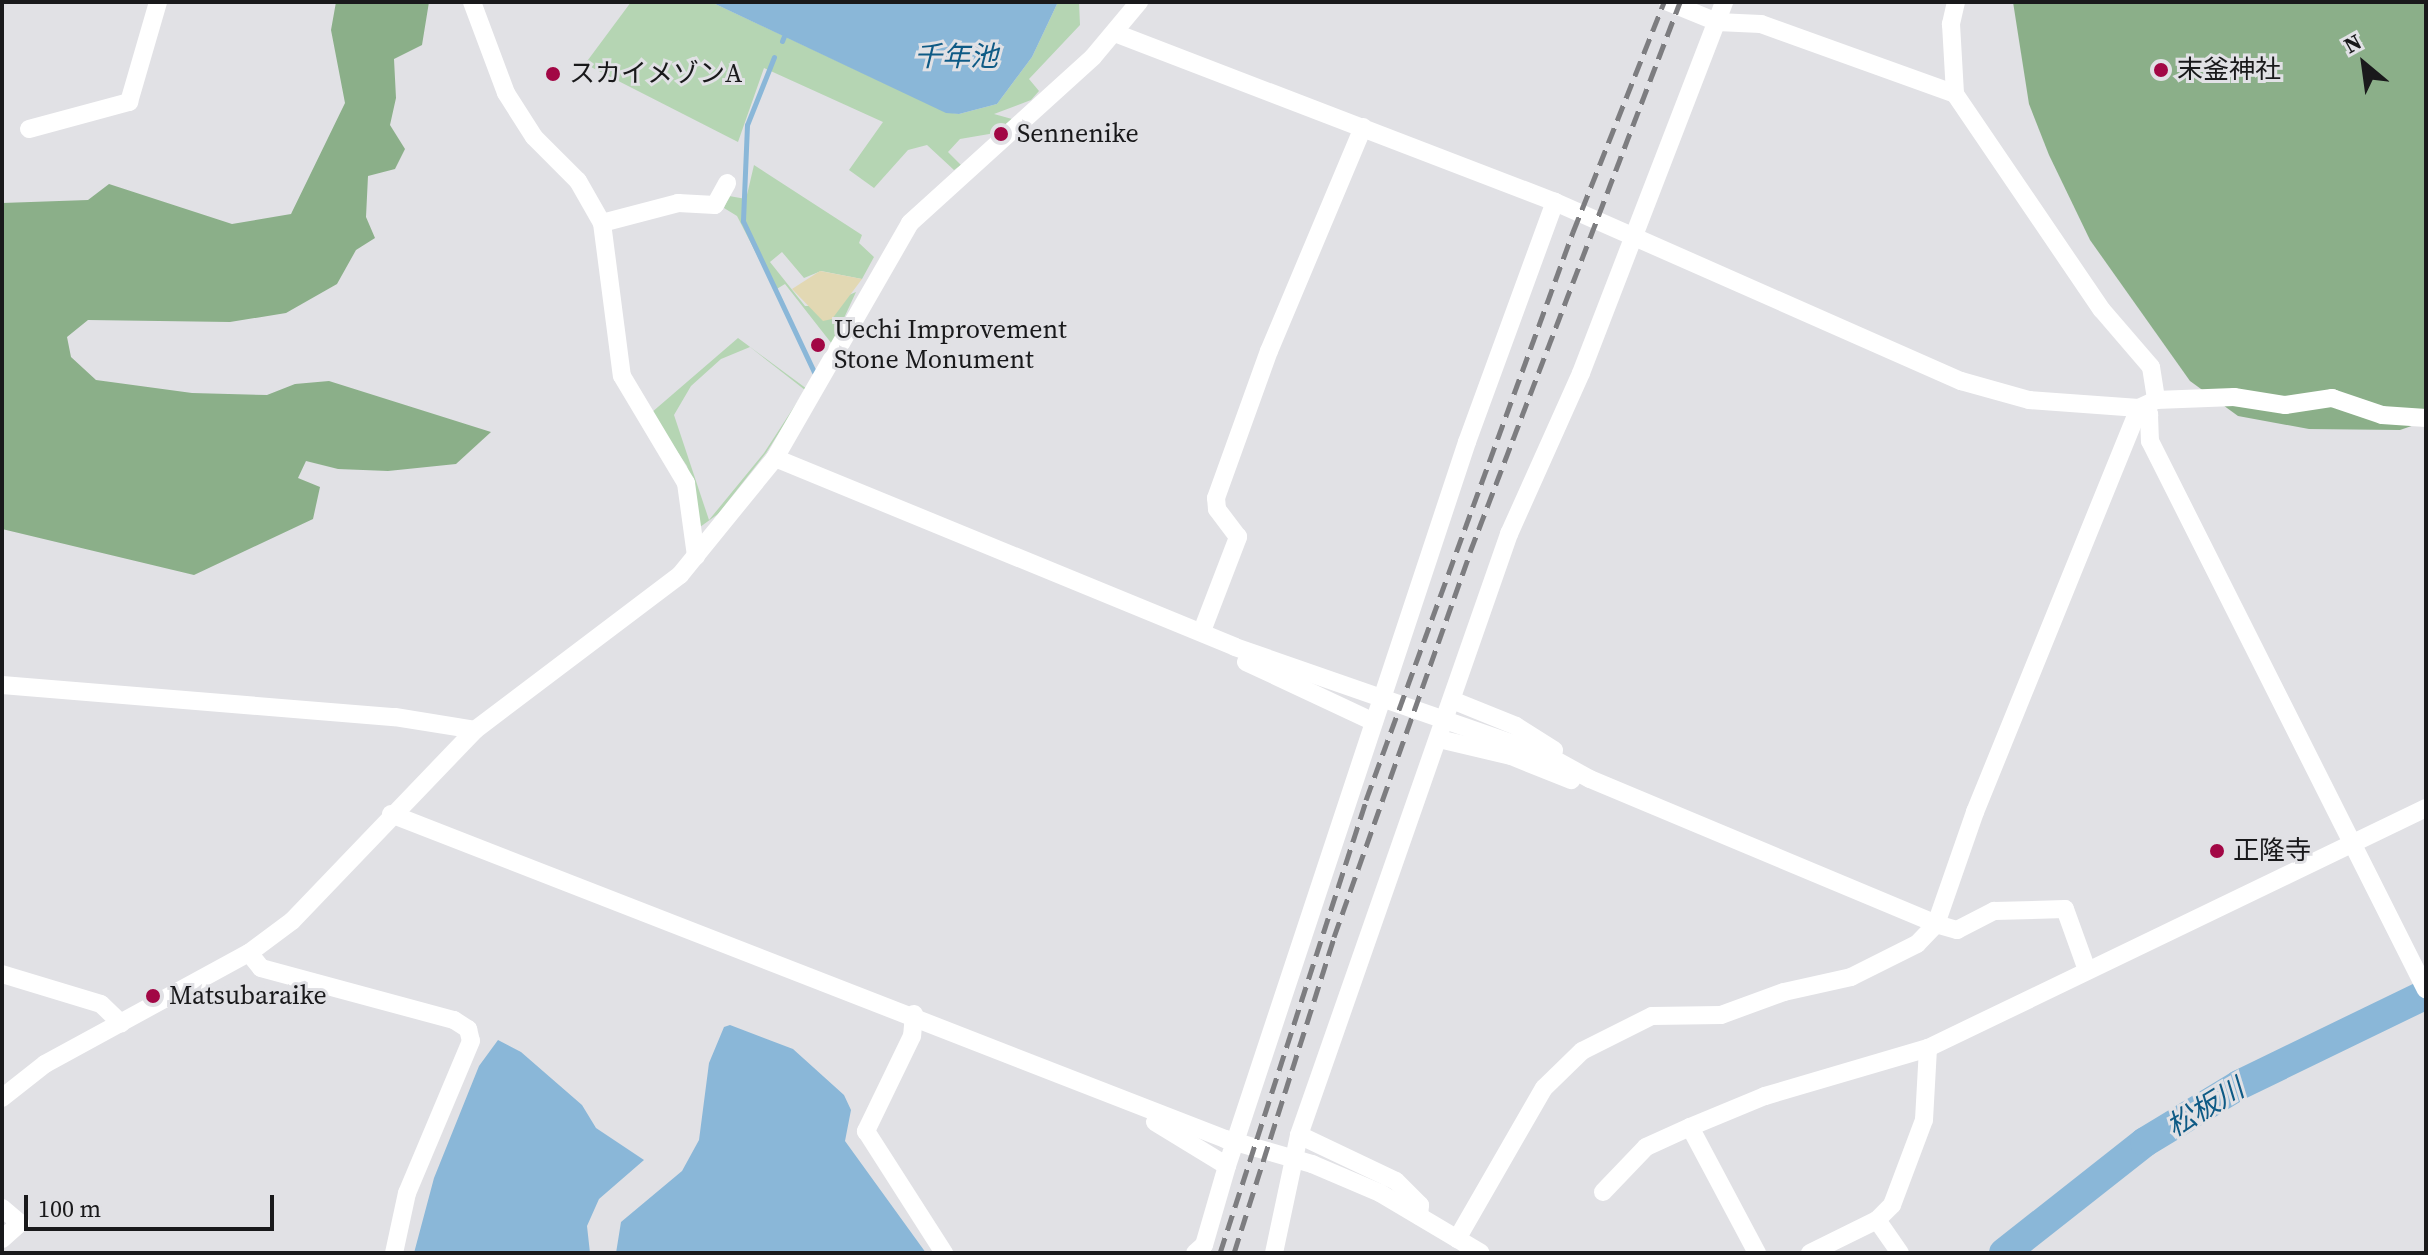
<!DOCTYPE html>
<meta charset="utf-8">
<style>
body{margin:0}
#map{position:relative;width:2428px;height:1255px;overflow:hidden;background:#e1e1e5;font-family:"Source Serif 4","Noto Sans JP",serif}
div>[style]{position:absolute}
.green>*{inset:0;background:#b5d5b3}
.forest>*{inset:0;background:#8baf89}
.sand>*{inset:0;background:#e2d8b3}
.water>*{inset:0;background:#8ab7d8}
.stream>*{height:5px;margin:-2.5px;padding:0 2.5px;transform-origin:2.5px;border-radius:2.5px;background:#8ab7d8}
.river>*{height:30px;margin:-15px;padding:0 15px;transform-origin:15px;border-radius:15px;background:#8ab7d8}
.minor>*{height:18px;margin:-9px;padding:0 9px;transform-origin:9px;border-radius:9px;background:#fff}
.rail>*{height:5px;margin-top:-2.5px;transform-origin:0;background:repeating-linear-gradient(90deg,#7d7d80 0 16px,transparent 0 24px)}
.dots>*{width:22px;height:22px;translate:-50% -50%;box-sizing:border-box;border:4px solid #e1e1e5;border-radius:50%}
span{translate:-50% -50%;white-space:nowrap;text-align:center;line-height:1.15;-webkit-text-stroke:6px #e1e1e5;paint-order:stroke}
.poi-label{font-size:26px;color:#19191b}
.left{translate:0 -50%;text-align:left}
.water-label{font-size:28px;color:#0e5a85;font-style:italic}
.frame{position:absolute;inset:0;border:4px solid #19191b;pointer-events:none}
.north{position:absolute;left:2324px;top:24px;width:80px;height:80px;-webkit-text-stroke:6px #e1e1e5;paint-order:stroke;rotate:331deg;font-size:22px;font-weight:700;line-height:32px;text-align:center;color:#19191b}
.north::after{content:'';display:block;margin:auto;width:28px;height:36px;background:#19191b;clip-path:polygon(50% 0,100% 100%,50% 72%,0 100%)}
.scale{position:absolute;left:24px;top:1195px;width:250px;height:36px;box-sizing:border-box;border:4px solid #19191b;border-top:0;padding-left:10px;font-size:24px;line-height:28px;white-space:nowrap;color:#19191b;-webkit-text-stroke:6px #e1e1e5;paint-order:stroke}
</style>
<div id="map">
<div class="green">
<div style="clip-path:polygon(631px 2px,711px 2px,946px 112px,959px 114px,997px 104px,1032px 57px,1058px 2px,1079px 2px,1080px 25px,1029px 79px,1039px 91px,1031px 100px,994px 114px,1012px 119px,995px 133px,960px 139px,948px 152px,961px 165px,954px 170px,927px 145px,908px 150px,874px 188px,849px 170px,883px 122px,764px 68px,738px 142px,585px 64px)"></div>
<div style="clip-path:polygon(754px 165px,862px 235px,859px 243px,874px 257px,862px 279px,821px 271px,804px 278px,782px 252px,770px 262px,805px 306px,840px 306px,844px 297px,856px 292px,832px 344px,785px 284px,775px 290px,737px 216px,724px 208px,729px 196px,746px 199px)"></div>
<div style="clip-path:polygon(evenodd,738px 338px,807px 389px,766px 453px,718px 514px,700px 527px,687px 466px,651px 413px,738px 338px,750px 347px,805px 390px,764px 453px,709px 520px,674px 415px,691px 386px,721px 359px,750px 347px)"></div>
</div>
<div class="forest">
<div style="clip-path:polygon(336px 2px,429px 2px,422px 45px,394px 59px,396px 98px,390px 125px,405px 149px,395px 169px,368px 176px,366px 217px,375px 238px,356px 250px,337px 284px,286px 313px,230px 322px,88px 320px,67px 337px,71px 357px,96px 380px,192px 393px,267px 395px,295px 384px,329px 381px,491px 432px,456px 464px,388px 471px,338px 469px,306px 461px,298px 478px,320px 487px,313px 519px,194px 575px,2px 529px,2px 203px,88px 200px,109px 184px,232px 224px,291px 214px,345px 103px,331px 30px)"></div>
<div style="clip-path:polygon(2013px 2px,2426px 2px,2426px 421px,2400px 430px,2309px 429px,2238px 416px,2190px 381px,2090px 240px,2049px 155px,2029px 104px)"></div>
</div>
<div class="sand">
<div style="clip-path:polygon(820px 271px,862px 279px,832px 319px,823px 321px,792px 289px)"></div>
</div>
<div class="water">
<div style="clip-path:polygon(711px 2px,1058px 2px,1032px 57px,997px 104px,959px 114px,946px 113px)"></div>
<div style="clip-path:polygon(730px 1025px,793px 1049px,844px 1095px,851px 1110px,845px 1141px,926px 1253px,616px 1253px,621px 1222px,682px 1171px,699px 1140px,709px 1063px,724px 1027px)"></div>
<div style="clip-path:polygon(498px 1040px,521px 1052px,582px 1105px,596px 1128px,644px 1160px,599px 1199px,587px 1226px,590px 1253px,414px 1253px,434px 1178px,479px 1066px)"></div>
</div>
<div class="stream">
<div style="left:782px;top:41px;width:5px;rotate:-68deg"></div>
<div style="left:774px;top:57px;width:73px;rotate:111.7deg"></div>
<div style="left:747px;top:125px;width:96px;rotate:92.4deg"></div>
<div style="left:743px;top:221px;width:167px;rotate:64.8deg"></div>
</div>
<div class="river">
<div style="left:2004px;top:1253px;width:179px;rotate:-38.2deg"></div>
<div style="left:2145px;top:1142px;width:110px;rotate:-31.2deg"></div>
<div style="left:2239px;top:1085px;width:208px;rotate:-25.9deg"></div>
</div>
<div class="minor">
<div style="left:472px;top:2px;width:97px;rotate:69.5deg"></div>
<div style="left:506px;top:93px;width:52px;rotate:57.5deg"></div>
<div style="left:534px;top:137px;width:62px;rotate:45deg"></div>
<div style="left:578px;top:181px;width:48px;rotate:60.3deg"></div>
<div style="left:602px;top:223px;width:154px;rotate:82.6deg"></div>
<div style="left:622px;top:376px;width:125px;rotate:59.1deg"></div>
<div style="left:686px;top:483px;width:74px;rotate:82.2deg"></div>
<div style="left:1668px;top:2px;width:53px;rotate:22.2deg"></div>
<div style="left:1717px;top:22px;width:44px;rotate:2.6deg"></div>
<div style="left:1761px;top:24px;width:206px;rotate:19.8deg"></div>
<div style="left:1956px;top:2px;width:23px;rotate:103deg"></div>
<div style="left:1951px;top:24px;width:70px;rotate:86.7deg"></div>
<div style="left:1955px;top:94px;width:261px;rotate:55.8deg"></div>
<div style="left:2102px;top:310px;width:75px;rotate:49.3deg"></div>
<div style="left:2151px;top:367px;width:33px;rotate:81deg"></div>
<div style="left:1115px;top:33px;width:471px;rotate:21deg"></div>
<div style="left:1555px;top:202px;width:444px;rotate:23.8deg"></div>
<div style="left:1961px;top:381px;width:71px;rotate:15.6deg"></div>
<div style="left:2029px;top:400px;width:110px;rotate:4.2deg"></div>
<div style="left:2139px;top:408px;width:12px;rotate:31deg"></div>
<div style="left:2149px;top:414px;width:27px;rotate:88deg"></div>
<div style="left:2150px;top:441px;width:614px;rotate:63.31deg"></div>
<div style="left:29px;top:129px;width:104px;rotate:-15.1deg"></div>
<div style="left:129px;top:102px;width:104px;rotate:-73.8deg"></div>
<div style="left:602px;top:223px;width:79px;rotate:-14.7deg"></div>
<div style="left:678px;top:203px;width:37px;rotate:3deg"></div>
<div style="left:715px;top:205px;width:25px;rotate:-61deg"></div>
<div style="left:775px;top:458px;width:497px;rotate:22.3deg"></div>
<div style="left:1235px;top:647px;width:331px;rotate:19.2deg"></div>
<div style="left:1548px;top:756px;width:48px;rotate:28.7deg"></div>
<div style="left:1590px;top:779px;width:375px;rotate:22.7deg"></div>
<div style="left:1936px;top:924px;width:22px;rotate:16deg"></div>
<div style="left:1957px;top:930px;width:42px;rotate:-27.2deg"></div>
<div style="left:1994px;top:911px;width:71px;rotate:-1.6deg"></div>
<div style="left:2065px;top:909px;width:65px;rotate:70.2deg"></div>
<div style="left:1202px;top:631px;width:101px;rotate:-69deg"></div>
<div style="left:1238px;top:537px;width:35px;rotate:-127deg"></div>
<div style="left:1217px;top:509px;width:11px;rotate:-95deg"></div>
<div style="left:1216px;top:498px;width:156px;rotate:-70.2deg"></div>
<div style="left:1269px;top:351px;width:243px;rotate:-67.2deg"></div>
<div style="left:1246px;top:662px;width:141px;rotate:25.1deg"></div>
<div style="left:2px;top:685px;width:394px;rotate:4.7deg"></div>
<div style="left:395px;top:717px;width:81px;rotate:9.2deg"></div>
<div style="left:1452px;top:700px;width:69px;rotate:22.1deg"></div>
<div style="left:1516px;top:726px;width:45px;rotate:32.3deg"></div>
<div style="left:1439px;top:739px;width:74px;rotate:13.3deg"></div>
<div style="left:1511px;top:756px;width:65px;rotate:21.8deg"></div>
<div style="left:391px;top:814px;width:895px;rotate:21.29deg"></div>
<div style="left:1225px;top:1139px;width:91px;rotate:16deg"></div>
<div style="left:1312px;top:1164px;width:74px;rotate:23.1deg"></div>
<div style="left:1380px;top:1193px;width:117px;rotate:30.7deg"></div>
<div style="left:249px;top:953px;width:19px;rotate:51deg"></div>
<div style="left:261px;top:968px;width:200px;rotate:15.1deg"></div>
<div style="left:454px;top:1020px;width:17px;rotate:33deg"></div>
<div style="left:468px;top:1029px;width:12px;rotate:76deg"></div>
<div style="left:471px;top:1041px;width:165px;rotate:112.8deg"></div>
<div style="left:407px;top:1193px;width:61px;rotate:102.2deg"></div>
<div style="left:2px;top:974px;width:103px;rotate:16.9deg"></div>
<div style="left:101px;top:1004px;width:28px;rotate:44deg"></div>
<div style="left:914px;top:1014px;width:22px;rotate:95deg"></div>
<div style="left:912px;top:1036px;width:106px;rotate:115.8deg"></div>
<div style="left:866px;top:1131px;width:145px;rotate:57.4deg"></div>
<div style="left:2px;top:1098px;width:55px;rotate:-38.3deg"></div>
<div style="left:45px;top:1064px;width:232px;rotate:-28.6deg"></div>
<div style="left:249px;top:953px;width:54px;rotate:-36.7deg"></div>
<div style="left:292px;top:921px;width:265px;rotate:-46.2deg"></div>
<div style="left:475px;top:730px;width:257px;rotate:-37.1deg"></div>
<div style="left:680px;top:575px;width:151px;rotate:-50.9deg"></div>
<div style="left:775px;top:458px;width:271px;rotate:-60.1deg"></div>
<div style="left:910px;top:223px;width:247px;rotate:-42.2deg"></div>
<div style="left:1093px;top:57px;width:72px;rotate:-50.1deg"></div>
<div style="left:1155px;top:1122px;width:84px;rotate:31.4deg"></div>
<div style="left:1227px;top:1166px;width:82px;rotate:106.2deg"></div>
<div style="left:1204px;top:1245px;width:12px;rotate:138deg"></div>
<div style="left:1690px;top:1127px;width:143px;rotate:62deg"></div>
<div style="left:1299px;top:1135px;width:107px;rotate:25.4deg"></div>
<div style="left:1396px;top:1181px;width:34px;rotate:45deg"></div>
<div style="left:1420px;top:1205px;width:11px;rotate:95deg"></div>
<div style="left:1227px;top:1166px;width:763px;rotate:-71.66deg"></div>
<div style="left:1467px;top:442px;width:256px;rotate:-69.9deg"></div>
<div style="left:1603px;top:1192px;width:62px;rotate:-46.3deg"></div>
<div style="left:1646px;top:1147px;width:48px;rotate:-24.4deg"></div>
<div style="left:1690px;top:1127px;width:81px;rotate:-22.5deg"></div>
<div style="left:1765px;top:1096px;width:170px;rotate:-16.4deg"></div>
<div style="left:2px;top:1208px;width:23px;rotate:40deg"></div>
<div style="left:20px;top:1223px;width:24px;rotate:138deg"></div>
<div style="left:1877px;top:1220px;width:40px;rotate:55.1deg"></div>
<div style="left:1457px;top:1239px;width:174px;rotate:-60.1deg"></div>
<div style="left:1544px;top:1088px;width:53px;rotate:-44.2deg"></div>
<div style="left:1582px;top:1051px;width:78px;rotate:-26.6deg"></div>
<div style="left:1652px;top:1016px;width:69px;rotate:-0.8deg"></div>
<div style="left:1721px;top:1015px;width:67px;rotate:-20.1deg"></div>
<div style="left:1784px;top:992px;width:69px;rotate:-12.6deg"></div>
<div style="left:1851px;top:977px;width:74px;rotate:-26.6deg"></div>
<div style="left:1917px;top:944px;width:28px;rotate:-46deg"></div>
<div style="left:1936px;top:924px;width:119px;rotate:-70.8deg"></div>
<div style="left:1975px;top:812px;width:436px;rotate:-67.9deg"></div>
<div style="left:2139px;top:408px;width:19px;rotate:-25deg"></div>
<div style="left:2156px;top:400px;width:78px;rotate:-2.2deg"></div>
<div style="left:2234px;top:397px;width:52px;rotate:8.9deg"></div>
<div style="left:2285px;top:405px;width:48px;rotate:-8.5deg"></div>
<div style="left:2332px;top:398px;width:53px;rotate:18.8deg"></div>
<div style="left:2382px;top:415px;width:44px;rotate:3.9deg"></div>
<div style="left:1274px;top:1253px;width:121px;rotate:-78deg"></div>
<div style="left:1299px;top:1135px;width:637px;rotate:-70.74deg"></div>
<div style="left:1509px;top:534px;width:176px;rotate:-65.9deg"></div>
<div style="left:1581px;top:373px;width:398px;rotate:-68.9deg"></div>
<div style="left:1810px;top:1253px;width:75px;rotate:-26.2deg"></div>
<div style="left:1877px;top:1220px;width:21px;rotate:-45deg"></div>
<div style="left:1892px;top:1205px;width:91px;rotate:-69.4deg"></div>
<div style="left:1924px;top:1120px;width:72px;rotate:-86.8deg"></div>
<div style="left:1928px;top:1048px;width:553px;rotate:-25.73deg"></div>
</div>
<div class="rail">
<div style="left:1220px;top:1253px;width:476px;rotate:-72.1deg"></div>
<div style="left:1366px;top:800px;width:605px;rotate:-69.98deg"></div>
<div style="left:1573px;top:232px;width:247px;rotate:-68.4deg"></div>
<div style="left:1234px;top:1253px;width:331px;rotate:-72.4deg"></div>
<div style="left:1334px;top:937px;width:408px;rotate:-70.5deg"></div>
<div style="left:1470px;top:552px;width:589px;rotate:-69.1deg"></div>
</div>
<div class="dots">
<div style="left:2161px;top:70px;background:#a20745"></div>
<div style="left:553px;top:74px;background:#a20745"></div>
<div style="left:1001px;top:134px;background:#a20745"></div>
<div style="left:818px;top:345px;background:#a20745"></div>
<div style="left:2217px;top:851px;background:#a20745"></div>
<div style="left:153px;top:996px;background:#a20745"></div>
</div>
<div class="poi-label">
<span class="left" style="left:2177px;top:70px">末釜神社</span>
<span class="left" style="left:569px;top:74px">スカイメゾンA</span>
<span class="left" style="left:1017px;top:134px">Sennenike</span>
<span class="left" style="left:834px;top:345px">Uechi Improvement<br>Stone Monument</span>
<span class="left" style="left:2233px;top:851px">正隆寺</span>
<span class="left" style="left:169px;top:996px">Matsubaraike</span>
</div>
<div class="water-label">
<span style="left:956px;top:56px">千年池</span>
<span style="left:2205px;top:1107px;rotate:-31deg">松板川</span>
</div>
<div class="frame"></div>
<div class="north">N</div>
<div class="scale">100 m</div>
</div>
